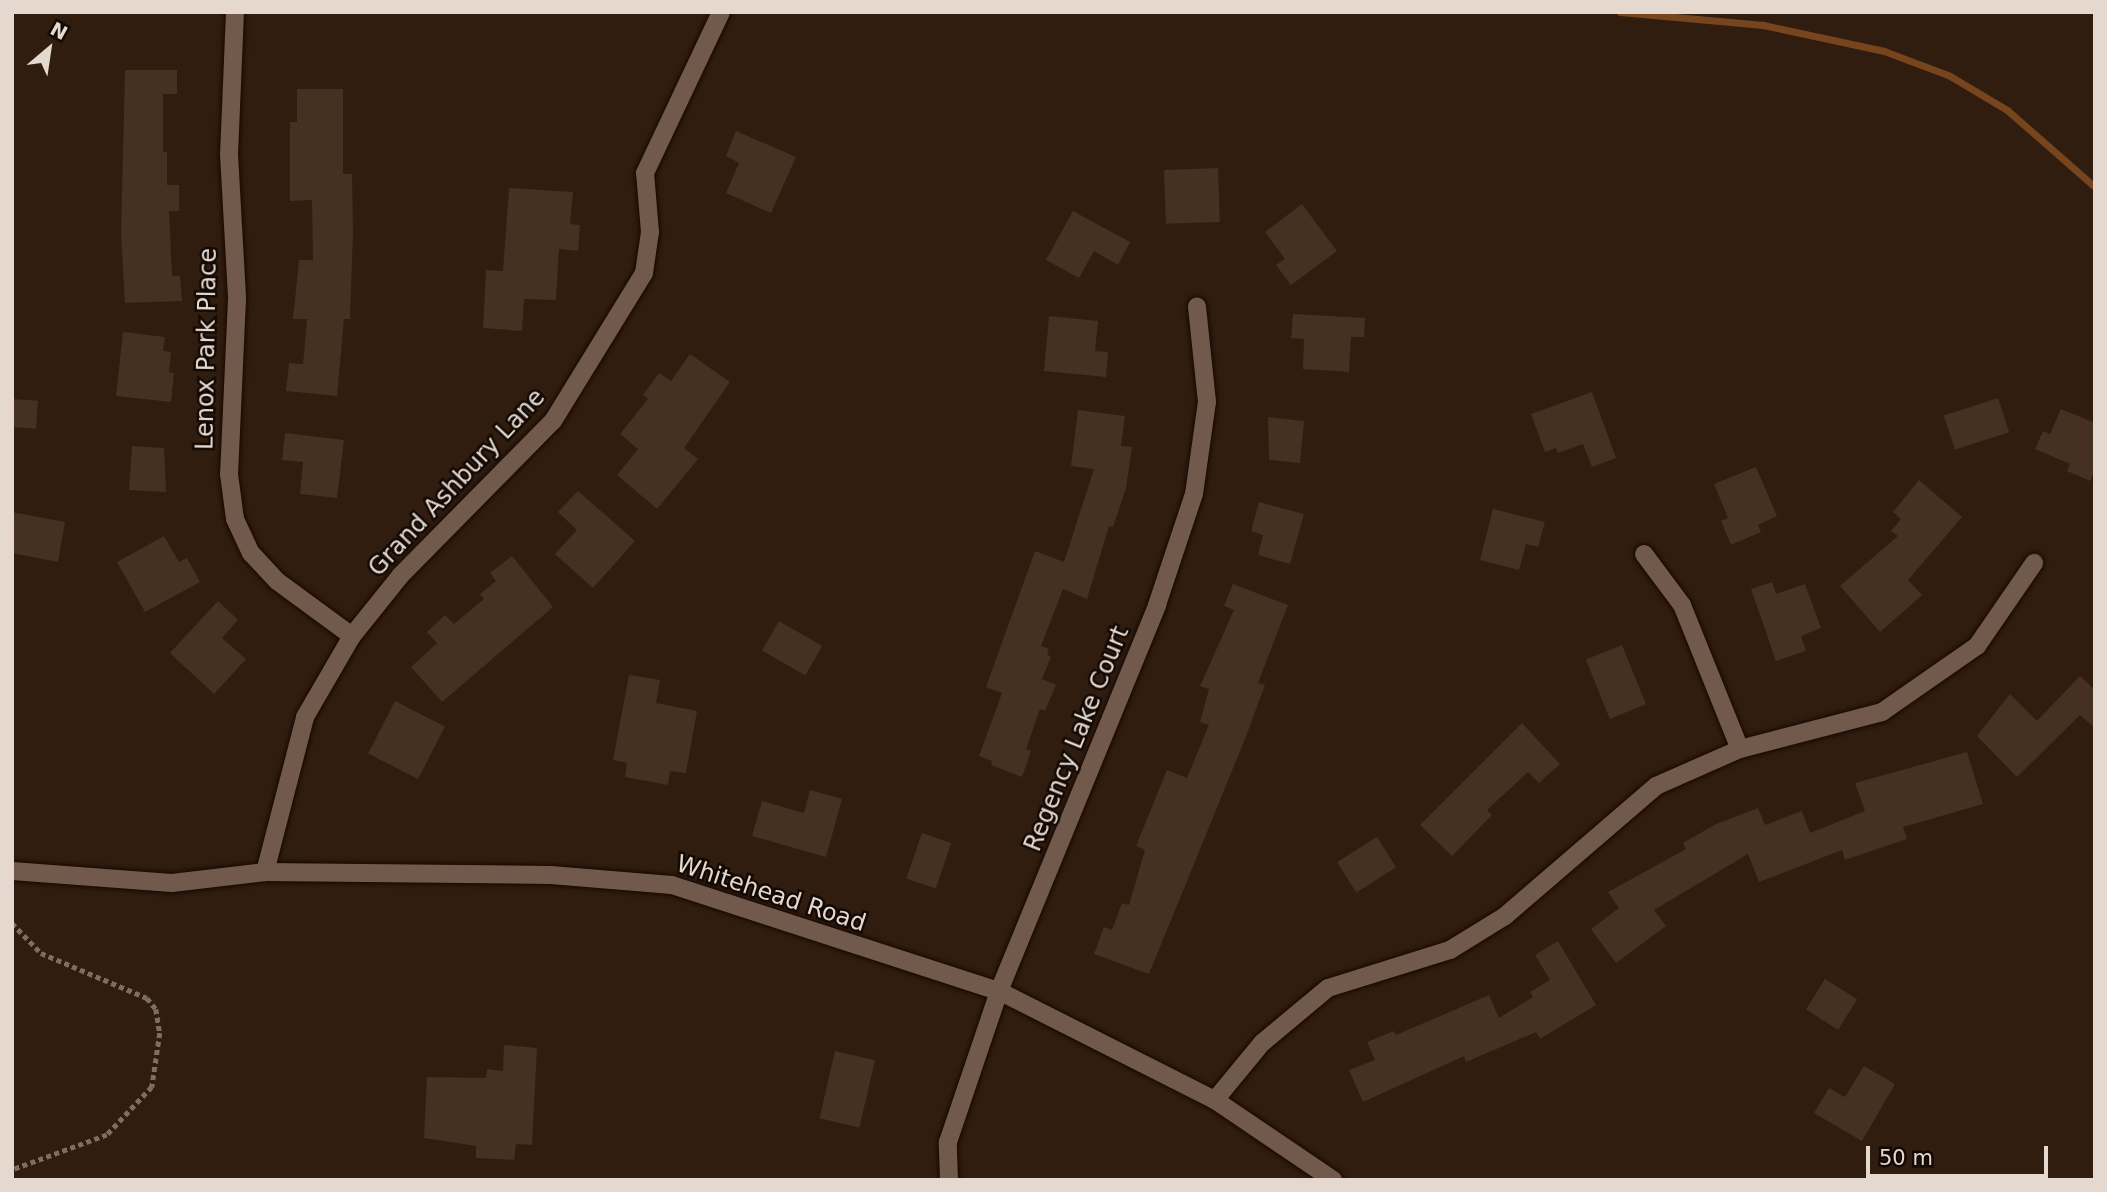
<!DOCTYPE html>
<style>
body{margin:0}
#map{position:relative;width:2107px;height:1192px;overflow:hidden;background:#301d0f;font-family:"DejaVu Sans",sans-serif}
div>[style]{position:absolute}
.stream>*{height:7px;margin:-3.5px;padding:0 3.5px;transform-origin:3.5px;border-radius:3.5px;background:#76451e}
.building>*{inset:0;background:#453021;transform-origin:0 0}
.path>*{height:4.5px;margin-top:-2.25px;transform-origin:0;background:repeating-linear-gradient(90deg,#7e6e62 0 5px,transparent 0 8.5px)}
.roads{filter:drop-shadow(0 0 2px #180700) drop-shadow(0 0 2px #180700)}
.street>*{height:18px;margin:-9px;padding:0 9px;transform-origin:9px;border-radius:9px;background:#715a4b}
.secondary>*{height:18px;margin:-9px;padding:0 9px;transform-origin:9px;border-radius:9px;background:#715a4b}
span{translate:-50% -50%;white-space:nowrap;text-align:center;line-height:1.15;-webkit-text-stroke:5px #120905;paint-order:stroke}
.street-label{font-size:24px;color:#e5d8cf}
.frame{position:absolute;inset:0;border:14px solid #e5d8cf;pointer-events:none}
.north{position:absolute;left:14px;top:14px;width:70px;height:70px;-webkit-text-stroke:5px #120905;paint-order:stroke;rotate:29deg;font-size:19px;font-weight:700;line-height:28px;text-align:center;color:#e5d8cf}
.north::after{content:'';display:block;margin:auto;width:24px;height:32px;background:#e5d8cf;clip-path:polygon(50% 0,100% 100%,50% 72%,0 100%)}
.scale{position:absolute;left:1866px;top:1146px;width:182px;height:32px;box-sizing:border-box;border:4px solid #e5d8cf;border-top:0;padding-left:9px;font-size:21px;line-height:24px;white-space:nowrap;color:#e5d8cf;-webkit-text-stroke:5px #120905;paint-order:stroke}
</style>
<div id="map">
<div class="stream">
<div style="left:1620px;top:12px;width:144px;rotate:5.2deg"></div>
<div style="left:1763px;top:25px;width:124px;rotate:12.1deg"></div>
<div style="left:1884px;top:51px;width:71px;rotate:20.7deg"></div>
<div style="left:1950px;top:76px;width:66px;rotate:30.8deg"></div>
<div style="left:2007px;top:110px;width:117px;rotate:41.2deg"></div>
</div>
<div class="building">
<div style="clip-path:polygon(125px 70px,177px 70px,177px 94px,163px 94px,163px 152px,167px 152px,167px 185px,179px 185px,179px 211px,169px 211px,172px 276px,180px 276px,182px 301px,125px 303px,121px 234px)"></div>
<div style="clip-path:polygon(297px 89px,343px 89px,343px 174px,352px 174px,353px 232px,350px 319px,344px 319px,337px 396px,286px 391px,289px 363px,303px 364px,307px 319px,293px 319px,299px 260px,313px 260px,312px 200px,290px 201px,290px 122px,297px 122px)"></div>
<div style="clip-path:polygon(736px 131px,796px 157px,771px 213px,726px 193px,739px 163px,726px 156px)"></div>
<div style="left:1218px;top:168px;width:54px;height:54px;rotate:88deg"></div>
<div style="clip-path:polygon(509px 188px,573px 192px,570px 224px,580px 225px,578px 251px,559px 249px,556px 300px,524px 299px,522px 331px,483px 328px,486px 270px,503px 271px)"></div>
<div style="clip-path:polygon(1302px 204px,1337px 251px,1291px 285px,1276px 265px,1285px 259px,1265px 232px)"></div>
<div style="clip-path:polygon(1073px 211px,1130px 242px,1118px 265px,1094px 251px,1079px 278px,1046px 260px)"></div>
<div style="clip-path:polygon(1293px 314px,1365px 318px,1364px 337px,1351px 337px,1349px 372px,1303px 369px,1304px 339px,1291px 338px)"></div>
<div style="clip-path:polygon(1049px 316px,1098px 321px,1095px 351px,1108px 352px,1106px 377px,1044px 371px)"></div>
<div style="clip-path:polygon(123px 332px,165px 337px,163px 351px,171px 352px,169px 372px,174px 373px,171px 402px,116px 396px)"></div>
<div style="clip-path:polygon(690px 354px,730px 382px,684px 448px,698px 459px,657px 509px,617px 475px,638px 449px,620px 434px,648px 399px,643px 395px,659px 373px,671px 381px)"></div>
<div style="clip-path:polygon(1592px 392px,1616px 458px,1592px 467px,1583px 444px,1558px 453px,1556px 448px,1545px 452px,1531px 414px)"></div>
<div style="left:1998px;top:398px;width:36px;height:57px;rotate:72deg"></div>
<div style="left:12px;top:399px;width:26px;height:28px;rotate:4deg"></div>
<div style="clip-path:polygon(2061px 409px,2095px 423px,2095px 470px,2090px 481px,2067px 471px,2070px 464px,2035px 449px,2043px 431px,2050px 434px)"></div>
<div style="clip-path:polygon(1078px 410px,1125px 416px,1121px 446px,1132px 447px,1126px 488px,1113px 527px,1109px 526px,1087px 599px,1063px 589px,1041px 646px,1049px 649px,1047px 655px,1051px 657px,1042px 679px,1056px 685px,1045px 711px,1040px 709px,1026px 749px,1031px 751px,1022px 777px,991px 765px,992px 761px,979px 756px,1002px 693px,986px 687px,1035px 551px,1064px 562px,1094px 469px,1071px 466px)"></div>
<div style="clip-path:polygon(1268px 417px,1304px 421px,1300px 463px,1269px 460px)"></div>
<div style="clip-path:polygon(285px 433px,344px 440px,337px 498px,300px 494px,303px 462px,282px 460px)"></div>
<div style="clip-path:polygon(132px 446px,164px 448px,166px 492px,129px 490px)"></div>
<div style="clip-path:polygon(1756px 467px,1777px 516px,1758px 525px,1761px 532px,1731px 545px,1721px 521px,1728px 518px,1714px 484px)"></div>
<div style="clip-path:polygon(1919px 480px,1962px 517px,1908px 580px,1922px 595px,1880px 632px,1840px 586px,1898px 536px,1891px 531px,1901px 519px,1893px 512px)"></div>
<div style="clip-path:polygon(578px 491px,635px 541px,593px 588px,555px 554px,577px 530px,558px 512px)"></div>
<div style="clip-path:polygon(1259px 502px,1304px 514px,1290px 564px,1258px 555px,1263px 535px,1251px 531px)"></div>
<div style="clip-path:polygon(1493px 509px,1545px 522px,1538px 547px,1526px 544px,1519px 570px,1480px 560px)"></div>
<div style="clip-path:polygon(12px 512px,65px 522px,58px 562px,12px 553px)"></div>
<div style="clip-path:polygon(164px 536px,179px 562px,187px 558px,200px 582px,145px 612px,117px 562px)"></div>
<div style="clip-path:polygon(512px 556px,553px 607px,442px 702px,411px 667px,437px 643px,427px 632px,445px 615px,454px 624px,484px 599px,480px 594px,496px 581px,490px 573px)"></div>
<div style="clip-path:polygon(1772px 582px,1776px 594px,1805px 584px,1821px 628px,1801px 636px,1806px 651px,1776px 661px,1751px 589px)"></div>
<div style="clip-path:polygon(1233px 584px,1288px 605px,1258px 683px,1265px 685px,1245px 739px,1149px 974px,1094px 954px,1104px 927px,1112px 930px,1122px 903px,1129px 905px,1145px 850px,1136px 846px,1167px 770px,1187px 778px,1209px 725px,1200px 722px,1209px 689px,1200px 686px,1234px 610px,1224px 606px)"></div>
<div style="clip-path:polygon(218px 601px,238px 620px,222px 638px,246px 659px,214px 694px,170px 653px)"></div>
<div style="left:779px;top:621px;width:50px;height:34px;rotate:30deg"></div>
<div style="left:1622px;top:645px;width:64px;height:39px;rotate:68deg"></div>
<div style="clip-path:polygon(629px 675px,660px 680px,656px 703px,697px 711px,686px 773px,670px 771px,668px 785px,625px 777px,627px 763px,613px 760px)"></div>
<div style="clip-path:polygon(2080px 676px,2095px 690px,2095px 728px,2080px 715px,2017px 777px,1977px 736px,2010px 694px,2037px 721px)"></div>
<div style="left:395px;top:701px;width:56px;height:59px;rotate:27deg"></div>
<div style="clip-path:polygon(1522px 723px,1560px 764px,1539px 783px,1528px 772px,1487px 810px,1492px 815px,1452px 856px,1420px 825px)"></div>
<div style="clip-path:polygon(1967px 752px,1983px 804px,1903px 827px,1907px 839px,1845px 860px,1842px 850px,1759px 882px,1748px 854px,1654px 910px,1666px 926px,1616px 963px,1591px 929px,1619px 908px,1608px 892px,1686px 849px,1683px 843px,1714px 825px,1758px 808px,1765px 825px,1802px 811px,1810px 833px,1865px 811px,1855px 783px)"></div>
<div style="clip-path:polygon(810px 790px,842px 799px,826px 857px,752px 836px,762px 801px,804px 813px)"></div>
<div style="left:922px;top:833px;width:31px;height:48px;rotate:19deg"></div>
<div style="left:1377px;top:837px;width:36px;height:47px;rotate:58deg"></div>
<div style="clip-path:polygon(1558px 941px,1596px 1005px,1540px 1039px,1536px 1032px,1466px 1062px,1464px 1056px,1363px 1102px,1349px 1070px,1375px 1060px,1367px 1042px,1394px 1031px,1396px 1035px,1489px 995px,1499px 1018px,1533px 997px,1530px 992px,1550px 980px,1535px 955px)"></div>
<div style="left:1825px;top:979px;width:38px;height:36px;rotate:32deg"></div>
<div style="clip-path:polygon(504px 1045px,537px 1048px,532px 1145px,516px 1144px,514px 1160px,476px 1158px,476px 1146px,424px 1138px,427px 1077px,486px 1078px,487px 1069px,503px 1071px)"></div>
<div style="left:835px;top:1051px;width:41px;height:69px;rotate:13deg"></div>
<div style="clip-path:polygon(1864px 1066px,1895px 1084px,1862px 1141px,1814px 1113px,1829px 1088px,1845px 1097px)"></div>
</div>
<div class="path">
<div style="left:12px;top:923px;width:42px;rotate:46deg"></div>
<div style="left:41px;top:953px;width:115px;rotate:23deg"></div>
<div style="left:147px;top:998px;width:14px;rotate:51deg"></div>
<div style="left:156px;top:1009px;width:24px;rotate:81deg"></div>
<div style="left:160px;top:1033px;width:55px;rotate:98.4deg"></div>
<div style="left:152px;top:1087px;width:66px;rotate:133.2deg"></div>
<div style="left:107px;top:1135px;width:101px;rotate:159.8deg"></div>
</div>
<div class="roads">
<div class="street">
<div style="left:235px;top:12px;width:142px;rotate:92.4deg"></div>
<div style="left:229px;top:154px;width:145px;rotate:86.8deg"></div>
<div style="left:237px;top:299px;width:175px;rotate:92.6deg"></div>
<div style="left:229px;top:474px;width:45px;rotate:82.4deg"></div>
<div style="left:235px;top:519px;width:38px;rotate:65deg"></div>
<div style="left:251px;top:553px;width:38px;rotate:47deg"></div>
<div style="left:277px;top:581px;width:93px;rotate:36.3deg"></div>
<div style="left:1644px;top:554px;width:64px;rotate:53.3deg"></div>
<div style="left:1682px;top:605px;width:155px;rotate:68.1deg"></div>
<div style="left:265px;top:872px;width:160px;rotate:-75.5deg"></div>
<div style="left:305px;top:717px;width:94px;rotate:-59.9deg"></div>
<div style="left:352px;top:636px;width:78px;rotate:-51.2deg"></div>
<div style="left:401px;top:575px;width:216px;rotate:-45.4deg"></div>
<div style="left:553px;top:421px;width:174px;rotate:-58.4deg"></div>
<div style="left:644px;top:273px;width:41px;rotate:-81.7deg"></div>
<div style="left:650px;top:232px;width:59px;rotate:-94.8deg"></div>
<div style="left:645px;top:173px;width:178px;rotate:-64.7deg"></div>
<div style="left:1215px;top:1100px;width:74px;rotate:-50.5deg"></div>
<div style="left:1262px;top:1043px;width:86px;rotate:-39.8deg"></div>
<div style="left:1328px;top:988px;width:128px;rotate:-17.3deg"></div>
<div style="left:1450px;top:950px;width:65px;rotate:-31.7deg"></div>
<div style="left:1505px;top:916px;width:199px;rotate:-40.7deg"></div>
<div style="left:1656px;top:786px;width:92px;rotate:-23.8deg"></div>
<div style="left:1740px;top:749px;width:147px;rotate:-14.6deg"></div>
<div style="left:1882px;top:712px;width:116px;rotate:-34.8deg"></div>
<div style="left:1977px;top:646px;width:101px;rotate:-55.5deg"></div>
<div style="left:949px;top:1180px;width:38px;rotate:-92deg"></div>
<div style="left:948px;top:1142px;width:159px;rotate:-71.3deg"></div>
<div style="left:999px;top:991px;width:417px;rotate:-67.7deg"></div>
<div style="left:1157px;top:605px;width:117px;rotate:-71.6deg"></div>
<div style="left:1194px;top:494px;width:93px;rotate:-82deg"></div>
<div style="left:1207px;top:402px;width:96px;rotate:-96deg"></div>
</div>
<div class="secondary">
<div style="left:12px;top:871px;width:160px;rotate:4.3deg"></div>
<div style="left:172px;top:883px;width:94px;rotate:-6.7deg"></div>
<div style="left:265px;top:872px;width:286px;rotate:0.6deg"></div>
<div style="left:551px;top:875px;width:121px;rotate:4.7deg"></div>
<div style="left:672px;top:885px;width:344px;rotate:18deg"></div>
<div style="left:999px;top:991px;width:242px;rotate:26.8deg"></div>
<div style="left:1215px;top:1100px;width:143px;rotate:34.1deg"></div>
</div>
</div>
<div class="street-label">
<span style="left:207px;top:349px;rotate:-89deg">Lenox Park Place</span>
<span style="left:457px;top:483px;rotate:-47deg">Grand Ashbury Lane</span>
<span style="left:1077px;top:739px;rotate:-68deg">Regency Lake Court</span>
<span style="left:771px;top:894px;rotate:18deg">Whitehead Road</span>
</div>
<div class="frame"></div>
<div class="north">N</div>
<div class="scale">50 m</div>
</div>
